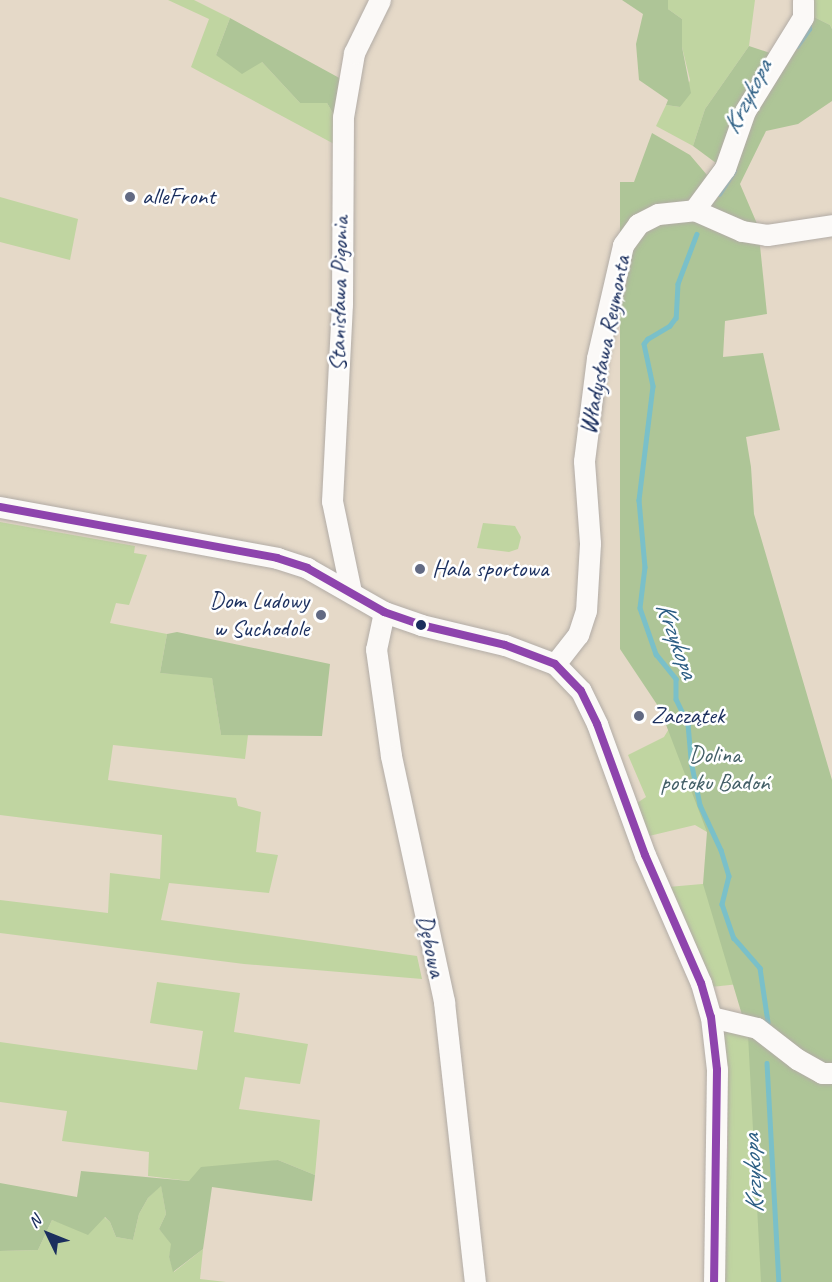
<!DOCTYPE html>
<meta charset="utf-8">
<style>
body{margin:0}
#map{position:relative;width:832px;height:1282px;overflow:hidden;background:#e5d9c8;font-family:Caveat,sans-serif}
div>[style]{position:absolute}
.green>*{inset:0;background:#c0d5a1}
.forest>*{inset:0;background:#aec597}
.stream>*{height:4.5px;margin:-2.25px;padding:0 2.25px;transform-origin:2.25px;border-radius:2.25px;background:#7ac0c9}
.roads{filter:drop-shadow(0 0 2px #b2aca6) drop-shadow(0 0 2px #b2aca6)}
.minor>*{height:21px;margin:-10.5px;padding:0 10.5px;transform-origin:10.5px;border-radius:10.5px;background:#fbf9f7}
.bus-1>*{height:8px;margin:-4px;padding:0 4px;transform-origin:4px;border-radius:4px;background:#8e44ad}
.dots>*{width:16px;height:16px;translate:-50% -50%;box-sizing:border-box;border:3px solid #fff;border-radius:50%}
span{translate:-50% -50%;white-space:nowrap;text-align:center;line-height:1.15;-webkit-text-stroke:5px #fff;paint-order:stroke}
.poi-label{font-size:24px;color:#1b2f5e}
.left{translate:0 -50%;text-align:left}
.right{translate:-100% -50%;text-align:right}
.street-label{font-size:24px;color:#1b2f5e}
.park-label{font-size:24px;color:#446068}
.water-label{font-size:26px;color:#2c5e84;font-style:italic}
.north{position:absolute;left:18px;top:1204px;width:60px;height:60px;-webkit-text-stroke:4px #fff;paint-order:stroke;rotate:313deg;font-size:16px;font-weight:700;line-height:24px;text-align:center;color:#1b2f5e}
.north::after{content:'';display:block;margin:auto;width:21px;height:27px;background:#1b2f5e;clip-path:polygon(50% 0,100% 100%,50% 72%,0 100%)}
</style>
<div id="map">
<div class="green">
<div style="clip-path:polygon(168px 0,194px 0,230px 18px,216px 55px,262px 62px,300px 103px,327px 103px,337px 120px,336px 145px,191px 67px,209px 19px)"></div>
<div style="clip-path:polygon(668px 0,755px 0,749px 46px,705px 109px,693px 146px,656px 126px,666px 105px,680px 107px,690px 80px,682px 47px,682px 19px,668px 9px)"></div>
<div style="clip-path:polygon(811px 0,832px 0,832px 29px,830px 25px,810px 15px)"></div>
<div style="clip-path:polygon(0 197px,78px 219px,70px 260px,0 242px)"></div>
<div style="clip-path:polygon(719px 390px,786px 840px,832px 934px,832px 1068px,812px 1059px,773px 1025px,769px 1064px,775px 1141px,820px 1137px,822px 1181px,832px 1230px,832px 1282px,722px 1282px,728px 1149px,727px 1087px,720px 1025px,736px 1026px,765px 1038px,758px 982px,711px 987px,668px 887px,725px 882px,726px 874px,720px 855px,707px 832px,695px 825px,649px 836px,634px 805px,646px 797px,628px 755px,664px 737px,681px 709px,672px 690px,673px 681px,654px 657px,645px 658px,644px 653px,651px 651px,637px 609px,637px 589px,643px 559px,637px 507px,639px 451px,642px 440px,651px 427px,693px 435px,685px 394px)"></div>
<div style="clip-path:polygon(0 522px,135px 546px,134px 553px,147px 555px,129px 605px,116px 603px,110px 623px,167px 634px,160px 673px,212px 677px,221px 735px,248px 735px,245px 759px,113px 745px,108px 780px,236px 798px,238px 806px,261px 812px,256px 852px,278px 855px,269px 893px,169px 883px,161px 920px,417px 956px,422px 979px,244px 964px,0 933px,0 900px,108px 913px,110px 873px,160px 879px,162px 835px,0 815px)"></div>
<div style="clip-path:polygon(483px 523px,515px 526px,521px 537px,518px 549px,509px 552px,477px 548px)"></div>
<div style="clip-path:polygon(157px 982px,240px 993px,234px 1032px,308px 1044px,300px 1084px,245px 1077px,239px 1109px,320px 1120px,315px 1175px,278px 1160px,189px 1181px,148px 1176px,149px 1152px,62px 1141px,67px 1111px,0 1102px,0 1042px,197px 1070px,203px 1031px,150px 1023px)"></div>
<div style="clip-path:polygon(161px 1185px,166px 1214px,159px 1229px,172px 1244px,169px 1257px,174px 1272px,203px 1249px,200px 1279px,226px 1282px,0 1282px,0 1251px,38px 1250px,52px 1220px,67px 1225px,104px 1217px,110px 1222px,116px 1237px,133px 1240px,139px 1214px,148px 1198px)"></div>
</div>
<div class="forest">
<div style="clip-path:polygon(622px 0,668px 0,668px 9px,682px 19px,682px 47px,691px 93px,680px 107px,666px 105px,668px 100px,639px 80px,636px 44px,643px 14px)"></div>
<div style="clip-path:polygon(810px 15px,830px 25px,832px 29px,832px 101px,798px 124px,766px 131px,740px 184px,758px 226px,767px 314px,725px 321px,723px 357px,763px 353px,780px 430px,746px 437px,751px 467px,754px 514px,832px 780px,832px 1282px,761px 1282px,748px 1035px,703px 884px,707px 832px,660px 709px,620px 649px,620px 182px,634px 182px,652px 133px,690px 155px,707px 175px,750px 117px)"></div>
<div style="clip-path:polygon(230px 18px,343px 80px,337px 120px,327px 103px,300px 103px,262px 62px,242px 74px,216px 55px)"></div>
<div style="clip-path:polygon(749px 46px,773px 54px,720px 166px,693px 146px,705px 109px)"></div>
<div style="clip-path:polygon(177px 632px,330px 664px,322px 736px,221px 735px,212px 678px,160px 673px,167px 634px)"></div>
<div style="clip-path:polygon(278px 1160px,315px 1175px,312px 1201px,212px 1187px,203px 1249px,173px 1272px,169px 1257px,171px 1244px,159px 1229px,166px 1214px,161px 1186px,148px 1198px,139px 1214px,133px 1240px,116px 1237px,110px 1222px,105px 1217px,88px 1235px,52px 1220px,38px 1250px,0 1251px,0 1183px,77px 1197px,81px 1171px,189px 1181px,201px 1167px)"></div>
</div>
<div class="stream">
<div style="left:797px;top:46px;width:21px;rotate:-55deg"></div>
<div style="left:809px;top:29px;width:7px;rotate:-90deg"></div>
<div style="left:719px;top:194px;width:27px;rotate:-57deg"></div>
<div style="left:697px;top:234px;width:53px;rotate:110.8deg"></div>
<div style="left:678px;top:284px;width:34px;rotate:93deg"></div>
<div style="left:676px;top:318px;width:10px;rotate:127deg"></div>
<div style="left:670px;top:326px;width:26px;rotate:149deg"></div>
<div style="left:648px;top:339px;width:6px;rotate:129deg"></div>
<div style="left:644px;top:344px;width:43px;rotate:77.9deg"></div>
<div style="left:653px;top:386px;width:115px;rotate:97deg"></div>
<div style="left:639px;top:500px;width:67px;rotate:84.9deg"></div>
<div style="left:645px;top:567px;width:41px;rotate:97deg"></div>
<div style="left:640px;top:608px;width:49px;rotate:70.8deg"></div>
<div style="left:656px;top:654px;width:32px;rotate:51deg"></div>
<div style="left:676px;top:679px;width:20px;rotate:90deg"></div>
<div style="left:676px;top:699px;width:28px;rotate:64deg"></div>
<div style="left:688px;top:724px;width:37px;rotate:85deg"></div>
<div style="left:691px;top:761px;width:45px;rotate:78.4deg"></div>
<div style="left:700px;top:805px;width:50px;rotate:65deg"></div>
<div style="left:721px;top:850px;width:27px;rotate:73deg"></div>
<div style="left:729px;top:876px;width:29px;rotate:104deg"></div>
<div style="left:722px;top:904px;width:36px;rotate:71deg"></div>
<div style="left:734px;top:938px;width:40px;rotate:49deg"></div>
<div style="left:760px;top:968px;width:55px;rotate:81.6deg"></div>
<div style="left:767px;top:1063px;width:219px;rotate:86.9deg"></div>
</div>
<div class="roads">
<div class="minor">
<div style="left:694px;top:210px;width:52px;rotate:-53.6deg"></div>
<div style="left:725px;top:168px;width:60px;rotate:-70.7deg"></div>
<div style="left:745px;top:111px;width:110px;rotate:-58.3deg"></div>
<div style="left:803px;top:17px;width:17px;rotate:-90deg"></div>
<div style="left:0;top:507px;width:282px;rotate:10.4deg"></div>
<div style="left:277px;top:558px;width:32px;rotate:18deg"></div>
<div style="left:307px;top:568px;width:89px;rotate:29.7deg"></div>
<div style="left:384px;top:612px;width:39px;rotate:19deg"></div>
<div style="left:421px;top:625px;width:86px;rotate:13.4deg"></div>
<div style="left:505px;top:645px;width:53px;rotate:20.8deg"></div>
<div style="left:555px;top:664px;width:37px;rotate:46deg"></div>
<div style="left:581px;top:691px;width:37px;rotate:64deg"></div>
<div style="left:597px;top:724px;width:140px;rotate:69.9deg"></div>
<div style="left:645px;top:855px;width:140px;rotate:66.4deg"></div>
<div style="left:701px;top:983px;width:35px;rotate:74deg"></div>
<div style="left:711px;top:1017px;width:53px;rotate:83.5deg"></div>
<div style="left:717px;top:1070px;width:212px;rotate:90.8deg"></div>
<div style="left:351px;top:592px;width:93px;rotate:-101.8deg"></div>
<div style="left:332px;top:501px;width:197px;rotate:-87.1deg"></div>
<div style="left:342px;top:304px;width:187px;rotate:-89.7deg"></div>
<div style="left:343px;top:117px;width:65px;rotate:-80.2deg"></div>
<div style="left:354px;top:53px;width:59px;rotate:-63.9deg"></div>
<div style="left:384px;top:612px;width:38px;rotate:102deg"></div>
<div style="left:376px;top:649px;width:108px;rotate:82deg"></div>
<div style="left:391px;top:756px;width:252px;rotate:77.8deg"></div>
<div style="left:444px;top:1002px;width:282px;rotate:83.7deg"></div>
<div style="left:555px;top:664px;width:37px;rotate:-52deg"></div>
<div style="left:578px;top:635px;width:25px;rotate:-72deg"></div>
<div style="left:586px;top:611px;width:68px;rotate:-86.6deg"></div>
<div style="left:590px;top:543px;width:82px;rotate:-94.2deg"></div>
<div style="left:584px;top:461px;width:104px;rotate:-82.8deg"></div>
<div style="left:597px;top:358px;width:116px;rotate:-77deg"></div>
<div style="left:623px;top:245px;width:26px;rotate:-54deg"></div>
<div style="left:638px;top:224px;width:22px;rotate:-27deg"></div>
<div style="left:658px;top:214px;width:36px;rotate:-6deg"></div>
<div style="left:694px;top:210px;width:52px;rotate:23.6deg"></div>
<div style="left:742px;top:231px;width:25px;rotate:9deg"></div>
<div style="left:767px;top:235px;width:66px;rotate:-8.7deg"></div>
<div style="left:711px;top:1017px;width:47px;rotate:13.4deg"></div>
<div style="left:757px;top:1028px;width:51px;rotate:37.8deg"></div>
<div style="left:797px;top:1059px;width:29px;rotate:29deg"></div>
<div style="left:822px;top:1073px;width:10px"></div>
</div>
</div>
<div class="bus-1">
<div style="left:0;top:507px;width:282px;rotate:10.4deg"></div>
<div style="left:277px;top:558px;width:32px;rotate:18deg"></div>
<div style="left:307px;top:568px;width:89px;rotate:29.7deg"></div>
<div style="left:384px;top:612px;width:39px;rotate:19deg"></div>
<div style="left:421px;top:625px;width:86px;rotate:13.4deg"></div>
<div style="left:505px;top:645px;width:53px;rotate:20.8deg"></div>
<div style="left:555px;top:664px;width:37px;rotate:46deg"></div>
<div style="left:581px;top:691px;width:37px;rotate:64deg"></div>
<div style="left:597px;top:724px;width:140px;rotate:69.9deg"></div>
<div style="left:645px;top:855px;width:140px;rotate:66.4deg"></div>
<div style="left:701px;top:983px;width:35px;rotate:74deg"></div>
<div style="left:711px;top:1017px;width:53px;rotate:83.5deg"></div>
<div style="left:717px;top:1070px;width:212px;rotate:90.8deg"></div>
</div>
<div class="dots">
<div style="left:130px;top:197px;background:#626a83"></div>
<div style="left:420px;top:569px;background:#626a83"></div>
<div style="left:321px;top:615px;background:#626a83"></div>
<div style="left:421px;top:625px;background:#1b2f5e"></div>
<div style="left:639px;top:716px;background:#626a83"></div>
</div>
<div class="poi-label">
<span class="left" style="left:142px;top:197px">alleFront</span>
<span class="left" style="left:432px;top:569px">Hala sportowa</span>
<span class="right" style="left:309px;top:615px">Dom Ludowy<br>w Suchodole</span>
<span class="left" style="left:651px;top:716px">Zaczątek</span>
</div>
<div class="street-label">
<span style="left:339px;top:294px;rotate:-89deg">Stanisława Pigonia</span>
<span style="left:605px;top:345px;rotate:-79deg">Władysława Reymonta</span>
<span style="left:431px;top:946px;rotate:77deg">Dębowa</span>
</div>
<div class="park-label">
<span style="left:715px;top:769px">Dolina<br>potoku Badoń</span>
</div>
<div class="water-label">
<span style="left:747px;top:97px;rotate:-63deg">Krzykopa</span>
<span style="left:677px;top:640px;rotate:70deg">Krzykopa</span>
<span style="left:753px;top:1174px;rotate:-93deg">Krzykopa</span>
</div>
<div class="north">N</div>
</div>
